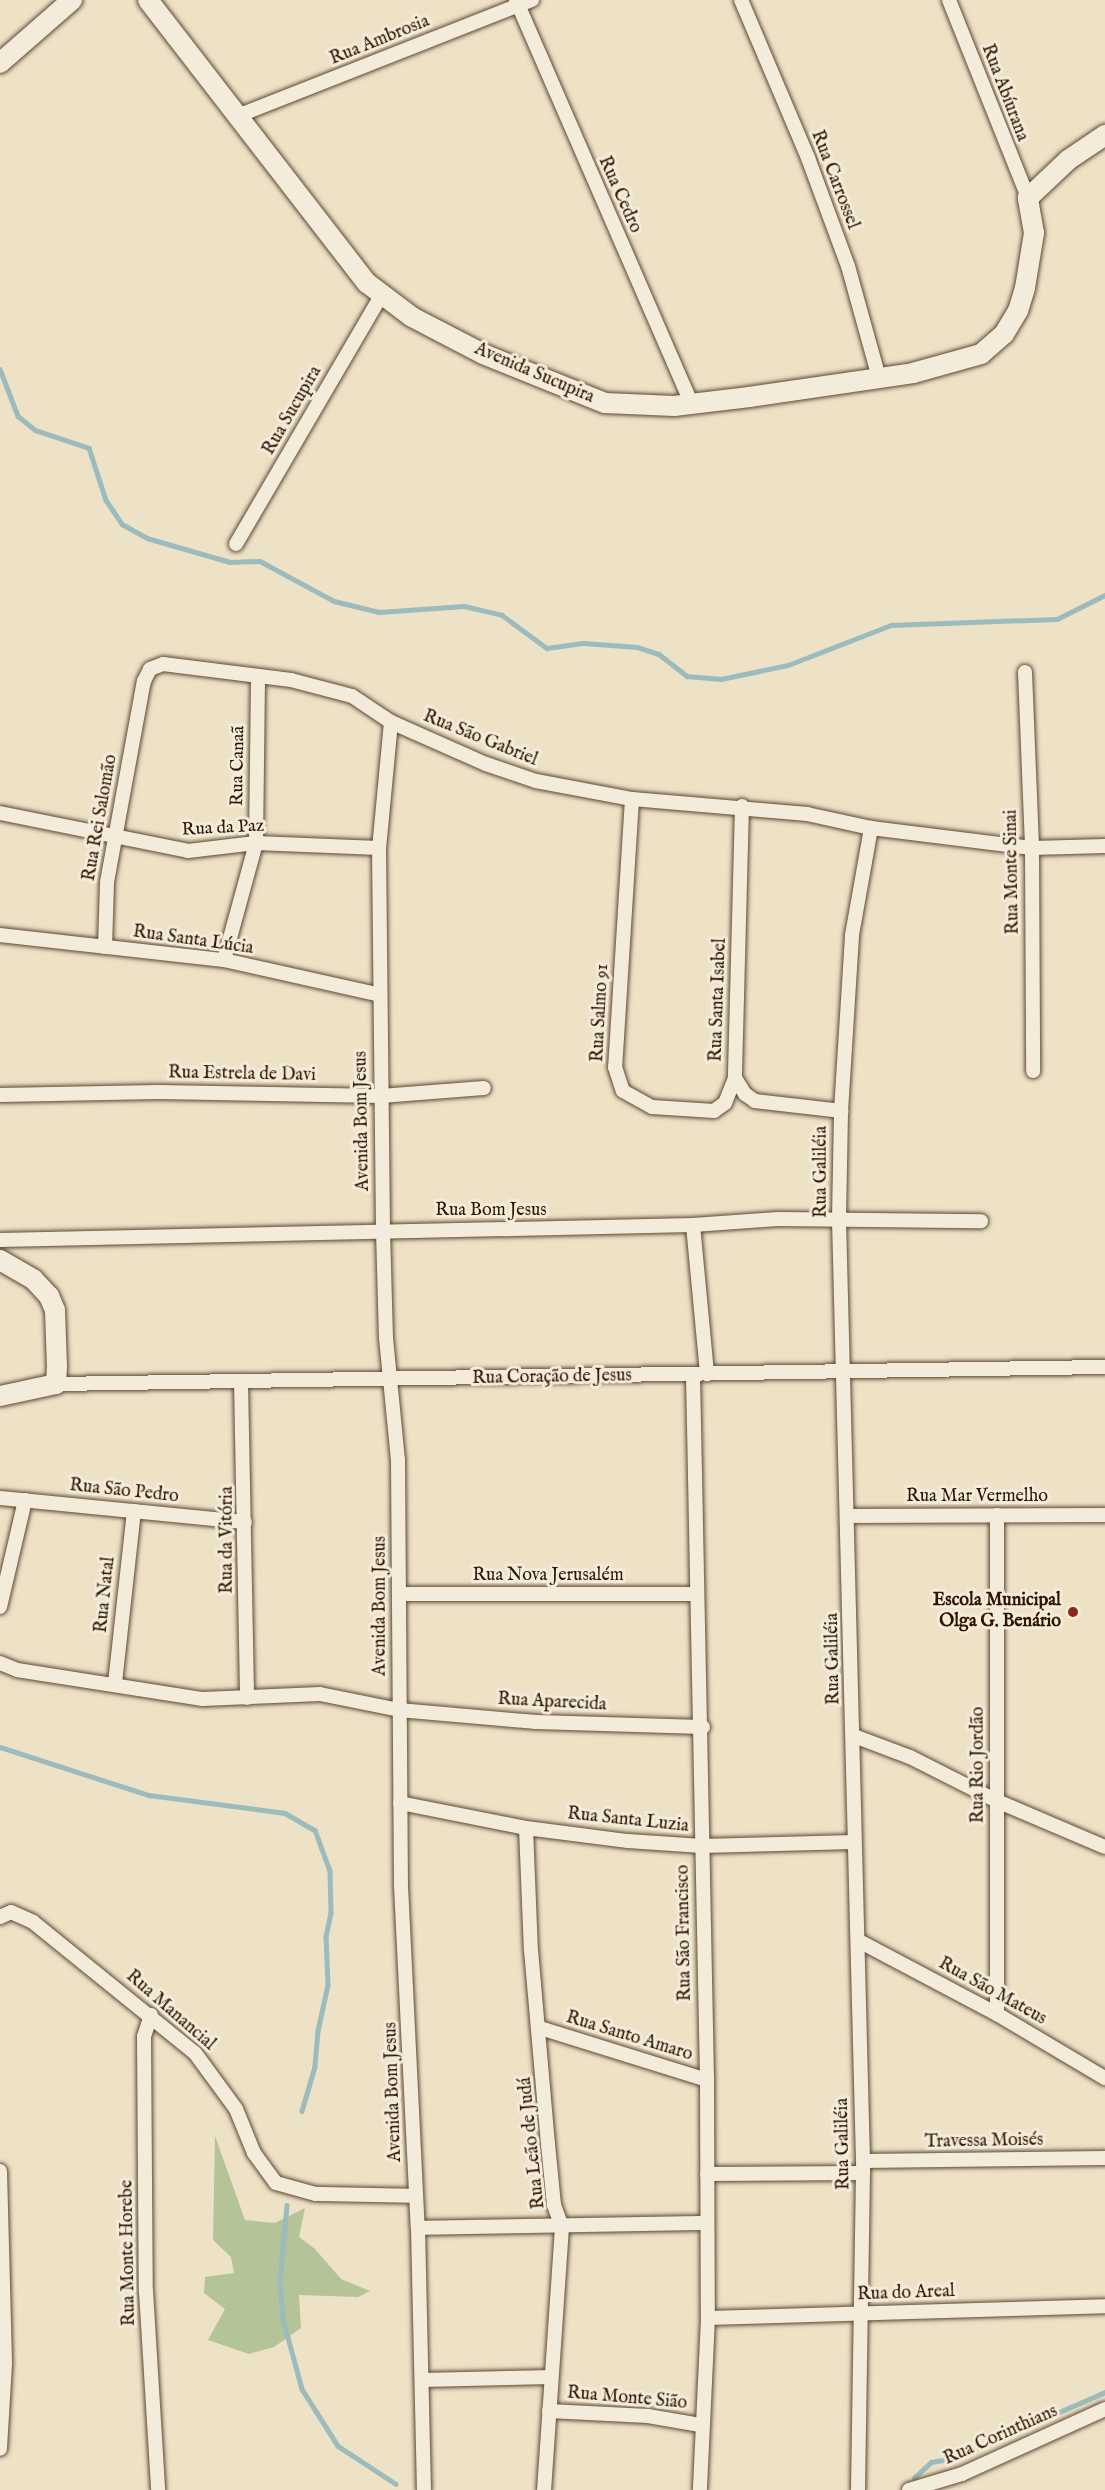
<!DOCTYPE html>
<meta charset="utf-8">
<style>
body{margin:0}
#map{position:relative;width:1105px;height:2490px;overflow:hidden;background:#ede1c6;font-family:"IM FELL English",serif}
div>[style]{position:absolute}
.green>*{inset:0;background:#b4c398}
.stream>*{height:4.5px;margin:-2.25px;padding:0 2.25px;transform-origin:2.25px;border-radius:2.25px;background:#9bbbbd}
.roads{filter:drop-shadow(0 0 2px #5e4732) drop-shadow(0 0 2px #5e4732)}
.street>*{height:14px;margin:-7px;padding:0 7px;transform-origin:7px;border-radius:7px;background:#f3ecda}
.secondary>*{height:20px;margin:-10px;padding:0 10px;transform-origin:10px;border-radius:10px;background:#f3ecda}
.dots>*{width:16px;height:16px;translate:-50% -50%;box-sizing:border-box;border:3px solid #f3ecda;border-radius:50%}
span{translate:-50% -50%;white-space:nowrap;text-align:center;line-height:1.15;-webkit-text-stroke:6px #f3ecda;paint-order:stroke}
.street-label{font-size:18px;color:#2f1401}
.poi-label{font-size:18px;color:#2f1401;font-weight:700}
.right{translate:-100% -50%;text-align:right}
</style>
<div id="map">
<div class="green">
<div style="clip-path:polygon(215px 2136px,245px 2220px,275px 2223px,305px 2208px,299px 2237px,315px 2249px,341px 2279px,370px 2291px,358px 2297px,299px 2295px,301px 2328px,274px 2347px,249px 2354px,208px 2340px,225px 2309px,204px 2293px,205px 2277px,234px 2273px,231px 2257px,213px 2240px)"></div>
</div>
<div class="stream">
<div style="left:0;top:369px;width:50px;rotate:69deg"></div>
<div style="left:18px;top:416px;width:22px;rotate:39deg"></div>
<div style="left:35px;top:430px;width:57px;rotate:18.4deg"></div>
<div style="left:89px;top:448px;width:55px;rotate:71.9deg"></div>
<div style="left:106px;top:500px;width:29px;rotate:56deg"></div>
<div style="left:122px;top:524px;width:29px;rotate:29deg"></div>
<div style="left:147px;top:538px;width:86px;rotate:16.1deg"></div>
<div style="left:230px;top:562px;width:30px;rotate:-2deg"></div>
<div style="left:260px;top:561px;width:84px;rotate:28.4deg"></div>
<div style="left:334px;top:601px;width:46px;rotate:13.7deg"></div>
<div style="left:379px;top:612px;width:85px;rotate:-4deg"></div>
<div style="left:464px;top:606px;width:39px;rotate:13deg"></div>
<div style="left:502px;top:615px;width:56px;rotate:36.3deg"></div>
<div style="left:547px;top:648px;width:37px;rotate:-8deg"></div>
<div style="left:584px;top:643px;width:53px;rotate:4.3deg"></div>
<div style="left:637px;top:647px;width:23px;rotate:18deg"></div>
<div style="left:659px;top:654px;width:36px;rotate:38deg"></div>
<div style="left:687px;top:676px;width:34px;rotate:5deg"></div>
<div style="left:721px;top:679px;width:68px;rotate:-11.8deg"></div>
<div style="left:788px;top:665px;width:110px;rotate:-21.2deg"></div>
<div style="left:891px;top:625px;width:166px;rotate:-2.1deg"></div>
<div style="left:1057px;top:619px;width:54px;rotate:-26.6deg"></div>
<div style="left:0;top:1747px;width:157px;rotate:17.9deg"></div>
<div style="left:149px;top:1795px;width:137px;rotate:7.5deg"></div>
<div style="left:285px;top:1813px;width:34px;rotate:30deg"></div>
<div style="left:315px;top:1830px;width:44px;rotate:69.9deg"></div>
<div style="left:330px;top:1871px;width:42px;rotate:88.6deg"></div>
<div style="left:331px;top:1913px;width:24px;rotate:102deg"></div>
<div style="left:326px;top:1936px;width:49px;rotate:87.7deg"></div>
<div style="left:328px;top:1985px;width:47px;rotate:102.3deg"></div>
<div style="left:318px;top:2031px;width:36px;rotate:95deg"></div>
<div style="left:315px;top:2067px;width:46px;rotate:106.5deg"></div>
<div style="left:287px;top:2205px;width:77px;rotate:95.2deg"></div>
<div style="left:280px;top:2282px;width:37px;rotate:85deg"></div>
<div style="left:283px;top:2319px;width:73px;rotate:74.8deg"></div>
<div style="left:302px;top:2389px;width:67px;rotate:57.7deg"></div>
<div style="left:338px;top:2446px;width:69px;rotate:33.2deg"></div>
<div style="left:914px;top:2478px;width:23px;rotate:-43deg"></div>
<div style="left:931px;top:2462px;width:20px;rotate:-9deg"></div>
<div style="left:951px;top:2459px;width:168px;rotate:-23.5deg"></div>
</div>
<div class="roads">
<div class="street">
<div style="left:516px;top:0;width:441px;rotate:66.5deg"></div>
<div style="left:741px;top:0;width:172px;rotate:67deg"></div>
<div style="left:808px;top:158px;width:115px;rotate:69.7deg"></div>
<div style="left:848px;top:266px;width:116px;rotate:74.5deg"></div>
<div style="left:949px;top:0;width:213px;rotate:68.2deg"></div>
<div style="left:240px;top:115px;width:314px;rotate:-21.5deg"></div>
<div style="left:236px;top:544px;width:287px;rotate:-59.7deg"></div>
<div style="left:1025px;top:672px;width:176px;rotate:87.7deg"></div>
<div style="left:1032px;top:848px;width:223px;rotate:89.7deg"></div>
<div style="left:391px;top:722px;width:127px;rotate:95.4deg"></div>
<div style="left:379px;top:848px;width:383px;rotate:89.4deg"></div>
<div style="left:383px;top:1231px;width:107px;rotate:88.4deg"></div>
<div style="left:386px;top:1338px;width:123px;rotate:84.4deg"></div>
<div style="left:398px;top:1460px;width:426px;rotate:89.6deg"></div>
<div style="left:401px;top:1886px;width:342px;rotate:87.2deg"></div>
<div style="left:418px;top:2228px;width:262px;rotate:88.7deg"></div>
<div style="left:632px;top:799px;width:269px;rotate:93.6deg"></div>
<div style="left:615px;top:1067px;width:25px;rotate:72deg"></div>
<div style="left:623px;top:1091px;width:33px;rotate:29deg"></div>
<div style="left:652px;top:1107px;width:62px;rotate:3.7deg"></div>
<div style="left:714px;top:1111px;width:14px;rotate:-36deg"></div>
<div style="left:725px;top:1103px;width:27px;rotate:-68deg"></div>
<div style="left:742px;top:806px;width:272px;rotate:91.5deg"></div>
<div style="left:735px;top:1078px;width:19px;rotate:58deg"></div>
<div style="left:745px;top:1094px;width:12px;rotate:35deg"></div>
<div style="left:755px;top:1101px;width:87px;rotate:6.6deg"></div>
<div style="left:0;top:813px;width:192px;rotate:11.4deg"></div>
<div style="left:188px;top:851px;width:68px;rotate:-6.7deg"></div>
<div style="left:256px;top:843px;width:123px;rotate:2.3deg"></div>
<div style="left:0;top:935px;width:225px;rotate:6.4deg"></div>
<div style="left:224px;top:960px;width:160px;rotate:12.6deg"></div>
<div style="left:105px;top:947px;width:65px;rotate:-88.2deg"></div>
<div style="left:107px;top:882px;width:204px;rotate:-79.6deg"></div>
<div style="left:144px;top:681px;width:13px;rotate:-63deg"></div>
<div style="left:150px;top:669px;width:14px;rotate:-21deg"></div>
<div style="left:163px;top:664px;width:129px;rotate:7.1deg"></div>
<div style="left:291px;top:680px;width:63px;rotate:14.7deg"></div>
<div style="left:352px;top:696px;width:47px;rotate:33.7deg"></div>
<div style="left:391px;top:722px;width:104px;rotate:23.9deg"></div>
<div style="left:486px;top:764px;width:53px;rotate:18.8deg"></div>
<div style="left:536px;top:781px;width:98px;rotate:10.6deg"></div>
<div style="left:632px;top:799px;width:176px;rotate:4.9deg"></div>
<div style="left:807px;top:814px;width:66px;rotate:12.3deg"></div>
<div style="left:871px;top:828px;width:162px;rotate:7.1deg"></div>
<div style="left:1032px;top:848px;width:73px;rotate:-1.6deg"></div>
<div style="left:224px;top:960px;width:121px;rotate:-74.7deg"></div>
<div style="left:256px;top:843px;width:167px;rotate:-89.3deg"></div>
<div style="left:0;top:1095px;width:158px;rotate:-1.1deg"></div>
<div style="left:158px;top:1092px;width:223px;rotate:1deg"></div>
<div style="left:381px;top:1096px;width:103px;rotate:-4.4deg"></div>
<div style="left:693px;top:1225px;width:150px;rotate:84.6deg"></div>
<div style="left:0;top:1240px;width:693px;rotate:-1.24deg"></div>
<div style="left:693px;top:1225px;width:85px;rotate:-4deg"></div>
<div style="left:778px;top:1219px;width:203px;rotate:0.6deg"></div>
<div style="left:693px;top:1375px;width:705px;rotate:88.86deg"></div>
<div style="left:707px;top:2080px;width:238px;rotate:89.8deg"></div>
<div style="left:708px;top:2318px;width:172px;rotate:92.7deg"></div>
<div style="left:241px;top:1381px;width:317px;rotate:88.9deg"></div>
<div style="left:56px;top:1384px;width:1049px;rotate:-0.93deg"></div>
<div style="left:0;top:1498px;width:246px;rotate:5.6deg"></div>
<div style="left:997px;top:1515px;width:499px;rotate:90deg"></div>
<div style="left:849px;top:1516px;width:256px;rotate:-0.2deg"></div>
<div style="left:400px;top:1594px;width:295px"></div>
<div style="left:0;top:1607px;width:110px;rotate:-76.8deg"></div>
<div style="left:0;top:1663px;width:18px;rotate:22deg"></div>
<div style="left:17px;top:1670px;width:188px;rotate:8.9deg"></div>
<div style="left:203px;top:1699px;width:117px;rotate:-2.4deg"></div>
<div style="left:320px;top:1694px;width:81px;rotate:11.4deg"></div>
<div style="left:399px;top:1710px;width:138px;rotate:5deg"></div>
<div style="left:536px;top:1722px;width:167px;rotate:1.7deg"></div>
<div style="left:115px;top:1683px;width:173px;rotate:-83.7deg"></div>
<div style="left:854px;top:1736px;width:60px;rotate:20.6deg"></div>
<div style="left:910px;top:1757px;width:97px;rotate:26.8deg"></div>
<div style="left:997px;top:1801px;width:117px;rotate:23.1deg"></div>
<div style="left:400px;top:1803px;width:128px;rotate:11.2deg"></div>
<div style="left:526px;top:1828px;width:103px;rotate:7.3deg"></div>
<div style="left:628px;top:1841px;width:74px;rotate:3.9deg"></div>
<div style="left:702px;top:1846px;width:152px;rotate:-1.5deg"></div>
<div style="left:526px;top:1828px;width:122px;rotate:87.7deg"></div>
<div style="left:531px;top:1950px;width:195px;rotate:85deg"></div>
<div style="left:548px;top:2144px;width:61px;rotate:84.4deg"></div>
<div style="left:554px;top:2205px;width:23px;rotate:70deg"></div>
<div style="left:562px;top:2227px;width:264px;rotate:93.9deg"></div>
<div style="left:0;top:1917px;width:12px;rotate:-24deg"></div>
<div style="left:11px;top:1912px;width:24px;rotate:24deg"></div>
<div style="left:33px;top:1922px;width:208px;rotate:39deg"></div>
<div style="left:195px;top:2053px;width:69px;rotate:53.8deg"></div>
<div style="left:236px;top:2109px;width:48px;rotate:67.8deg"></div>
<div style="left:254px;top:2153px;width:37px;rotate:54deg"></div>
<div style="left:276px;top:2183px;width:41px;rotate:15.4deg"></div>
<div style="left:316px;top:2194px;width:100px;rotate:1.1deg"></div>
<div style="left:859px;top:1941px;width:156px;rotate:27.9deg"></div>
<div style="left:997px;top:2014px;width:126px;rotate:30.7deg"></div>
<div style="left:151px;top:2015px;width:22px;rotate:108deg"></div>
<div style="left:144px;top:2036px;width:255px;rotate:89.6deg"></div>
<div style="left:146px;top:2291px;width:199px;rotate:86.5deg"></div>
<div style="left:540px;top:2028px;width:175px;rotate:17.3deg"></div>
<div style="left:863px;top:2161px;width:242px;rotate:-0.7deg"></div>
<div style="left:0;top:2171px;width:193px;rotate:88.5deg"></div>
<div style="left:5px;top:2364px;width:85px;rotate:93.4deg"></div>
<div style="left:707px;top:2174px;width:156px;rotate:-0.4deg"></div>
<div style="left:418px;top:2228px;width:289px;rotate:-1deg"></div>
<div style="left:708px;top:2318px;width:397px;rotate:-1.7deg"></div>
<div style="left:422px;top:2380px;width:129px;rotate:-1.3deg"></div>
<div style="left:549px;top:2411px;width:99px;rotate:2.9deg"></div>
<div style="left:648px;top:2416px;width:53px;rotate:9.8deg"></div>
<div style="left:858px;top:2490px;width:329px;rotate:-89.1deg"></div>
<div style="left:863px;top:2161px;width:943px;rotate:-91.46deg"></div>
<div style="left:839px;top:1218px;width:107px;rotate:-88.9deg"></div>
<div style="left:841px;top:1111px;width:176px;rotate:-86.4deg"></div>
<div style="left:852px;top:935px;width:109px;rotate:-79.9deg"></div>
<div style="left:909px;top:2490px;width:55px;rotate:-16.8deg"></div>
<div style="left:962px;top:2474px;width:157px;rotate:-24.4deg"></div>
</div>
<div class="secondary">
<div style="left:148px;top:0;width:358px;rotate:52.3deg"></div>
<div style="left:367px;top:283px;width:56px;rotate:37.1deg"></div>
<div style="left:412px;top:317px;width:80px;rotate:27.5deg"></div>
<div style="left:483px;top:354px;width:131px;rotate:21.9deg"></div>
<div style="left:605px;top:403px;width:69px;rotate:2.5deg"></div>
<div style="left:674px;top:406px;width:76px;rotate:-6.8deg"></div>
<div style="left:749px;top:397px;width:166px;rotate:-8.3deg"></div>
<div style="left:913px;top:373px;width:71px;rotate:-15.6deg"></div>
<div style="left:981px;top:354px;width:30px;rotate:-41deg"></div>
<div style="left:1004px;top:334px;width:27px;rotate:-59deg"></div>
<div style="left:1018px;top:311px;width:24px;rotate:-73deg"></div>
<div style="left:1025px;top:288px;width:56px;rotate:-80.7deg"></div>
<div style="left:1034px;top:233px;width:36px;rotate:-100deg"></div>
<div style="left:1028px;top:198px;width:55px;rotate:-43.5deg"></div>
<div style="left:1068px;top:160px;width:45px;rotate:-34deg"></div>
<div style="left:0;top:63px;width:96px;rotate:-41.2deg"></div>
<div style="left:0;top:1260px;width:39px;rotate:30deg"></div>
<div style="left:34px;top:1280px;width:22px;rotate:47deg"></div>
<div style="left:49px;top:1296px;width:15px;rotate:67deg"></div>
<div style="left:55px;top:1310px;width:56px;rotate:88deg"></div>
<div style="left:57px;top:1366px;width:18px;rotate:93deg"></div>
<div style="left:56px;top:1384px;width:57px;rotate:167.9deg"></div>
</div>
</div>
<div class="dots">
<div style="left:1073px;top:1612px;background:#8f2418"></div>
</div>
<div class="street-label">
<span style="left:380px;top:41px;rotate:-22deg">Rua Ambrosia</span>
<span style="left:1004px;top:93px;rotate:69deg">Rua Abíurana</span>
<span style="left:834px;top:180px;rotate:69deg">Rua Carrossel</span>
<span style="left:619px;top:195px;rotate:66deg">Rua Cedro</span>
<span style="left:534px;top:374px;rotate:23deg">Avenida Sucupira</span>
<span style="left:293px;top:411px;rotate:-60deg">Rua Sucupira</span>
<span style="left:480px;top:739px;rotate:22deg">Rua São Gabriel</span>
<span style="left:239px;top:766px;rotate:-89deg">Rua Canaã</span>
<span style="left:101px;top:818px;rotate:-80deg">Rua Rei Salomão</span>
<span style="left:223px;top:829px;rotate:-3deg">Rua da Paz</span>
<span style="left:1013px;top:872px;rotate:-91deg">Rua Monte Sinai</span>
<span style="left:193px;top:941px;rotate:8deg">Rua Santa Lúcia</span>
<span style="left:719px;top:1000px;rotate:-88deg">Rua Santa Isabel</span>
<span style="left:601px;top:1013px;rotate:-87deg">Rua Salmo 91</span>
<span style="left:242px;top:1075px;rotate:1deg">Rua Estrela de Davi</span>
<span style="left:363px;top:1121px;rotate:-91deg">Avenida Bom Jesus</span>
<span style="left:822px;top:1172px;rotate:-90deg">Rua Galiléia</span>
<span style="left:491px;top:1211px">Rua Bom Jesus</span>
<span style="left:552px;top:1378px;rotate:-1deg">Rua Coração de Jesus</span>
<span style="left:124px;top:1492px;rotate:6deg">Rua São Pedro</span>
<span style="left:977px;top:1497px">Rua Mar Vermelho</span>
<span style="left:228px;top:1540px;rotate:-90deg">Rua da Vitória</span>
<span style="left:548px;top:1576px">Rua Nova Jerusalém</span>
<span style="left:106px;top:1595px;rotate:-84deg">Rua Natal</span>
<span style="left:381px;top:1606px;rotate:-90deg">Avenida Bom Jesus</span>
<span style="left:834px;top:1659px;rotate:-91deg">Rua Galiléia</span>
<span style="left:552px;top:1703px;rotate:3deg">Rua Aparecida</span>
<span style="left:979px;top:1765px;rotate:-90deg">Rua Rio Jordão</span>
<span style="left:628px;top:1821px;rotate:6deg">Rua Santa Luzia</span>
<span style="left:685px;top:1933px;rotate:-91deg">Rua São Francisco</span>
<span style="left:992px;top:1992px;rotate:29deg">Rua São Mateus</span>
<span style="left:170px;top:2011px;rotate:41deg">Rua Manancial</span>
<span style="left:629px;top:2037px;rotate:17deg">Rua Santo Amaro</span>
<span style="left:394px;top:2092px;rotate:-92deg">Avenida Bom Jesus</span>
<span style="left:984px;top:2142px;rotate:-1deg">Travessa Moisés</span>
<span style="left:533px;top:2143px;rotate:-96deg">Rua Leão de Judá</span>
<span style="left:844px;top:2144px;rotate:-91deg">Rua Galiléia</span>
<span style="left:129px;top:2253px;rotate:-91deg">Rua Monte Horebe</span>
<span style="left:906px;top:2294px;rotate:-2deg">Rua do Areal</span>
<span style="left:627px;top:2399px;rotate:5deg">Rua Monte Sião</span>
<span style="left:1001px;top:2436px;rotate:-24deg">Rua Corinthians</span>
</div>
<div class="poi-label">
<span class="right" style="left:1061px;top:1612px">Escola Municipal<br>Olga G. Benário</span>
</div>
</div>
